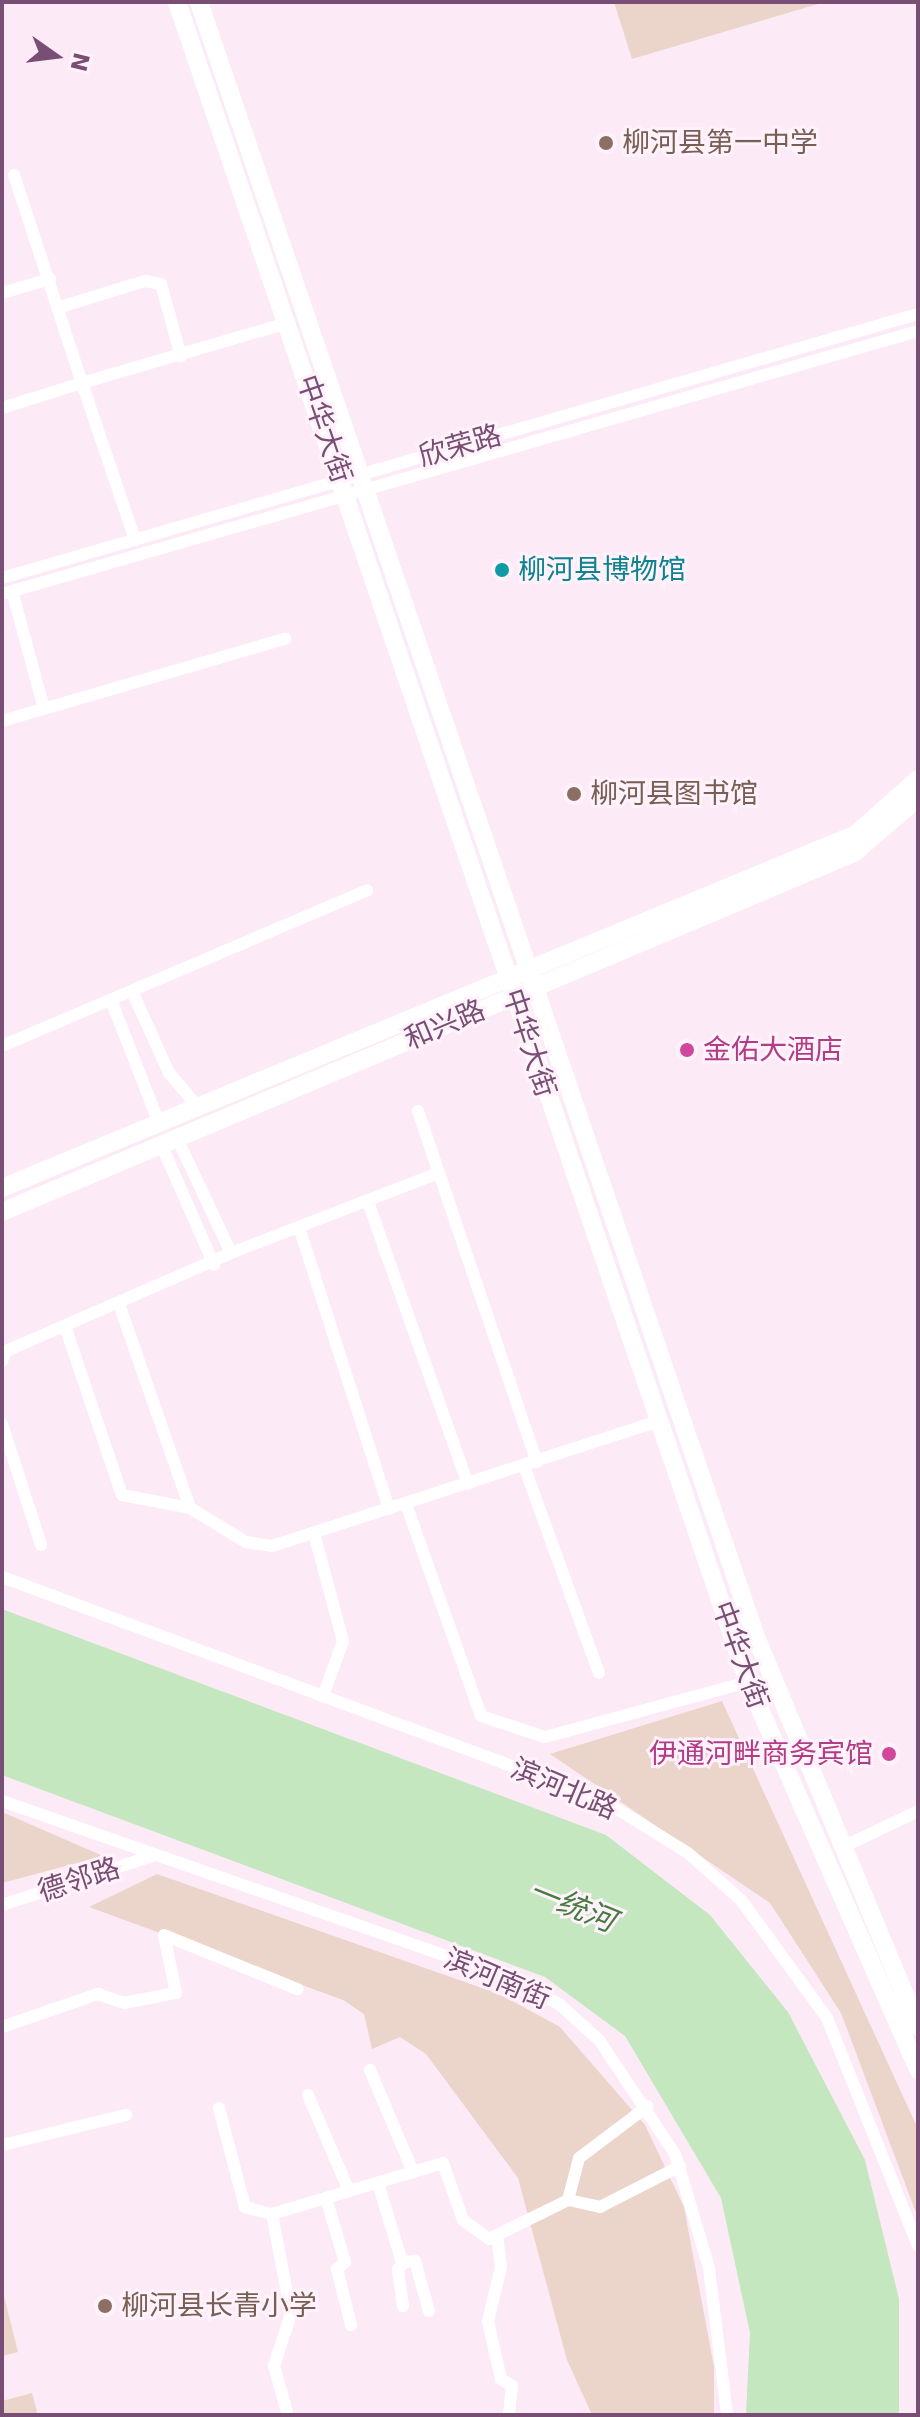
<!DOCTYPE html>
<meta charset="utf-8">
<style>
body{margin:0}
#map{position:relative;width:920px;height:2417px;overflow:hidden;background:#fcebf7;font-family:"DejaVu Sans","Noto Sans SC",sans-serif}
div>[style]{position:absolute}
.green>*{inset:0;background:#ebd4c9}
.water>*{inset:0;background:#c4e7bf}
.street>*{height:12px;margin:-6px;padding:0 6px;transform-origin:6px;border-radius:6px;background:#fff}
.secondary>*{height:18px;margin:-9px;padding:0 9px;transform-origin:9px;border-radius:9px;background:#fff}
.dots>*{width:22px;height:22px;translate:-50% -50%;box-sizing:border-box;border:4px solid #fff2fa;border-radius:50%}
span{translate:-50% -50%;white-space:nowrap;text-align:center;line-height:1.15;-webkit-text-stroke:6px #fff2fa;paint-order:stroke}
.education-label{font-size:28px;color:#785e54}
.left{translate:0 -50%;text-align:left}
.street-label{font-size:28px;color:#784e74}
.culture-label{font-size:28px;color:#0d838f}
.hotel-label{font-size:28px;color:#b23c85}
.right{translate:-100% -50%;text-align:right}
.water-label{font-size:30px;color:#477c41;font-style:italic}
.frame{position:absolute;inset:0;border:4px solid #784e74;pointer-events:none}
.north{position:absolute;left:16px;top:16px;width:80px;height:80px;-webkit-text-stroke:6px #fff2fa;paint-order:stroke;rotate:104deg;font-size:22px;font-weight:700;line-height:32px;text-align:center;color:#784e74}
.north::after{content:'';display:block;margin:auto;width:28px;height:36px;background:#784e74;clip-path:polygon(50% 0,100% 100%,50% 72%,0 100%)}
</style>
<div id="map">
<div class="green">
<div style="clip-path:polygon(614px 2px,825px 2px,632px 59px)"></div>
<div style="clip-path:polygon(722px 1701px,918px 2129px,918px 2218px,841px 2013px,770px 1903px,550px 1754px)"></div>
<div style="clip-path:polygon(2px 1812px,103px 1856px,2px 1883px)"></div>
<div style="clip-path:polygon(157px 1874px,499px 1994px,560px 2027px,645px 2125px,684px 2207px,714px 2367px,714px 2415px,592px 2415px,567px 2360px,518px 2178px,426px 2054px,400px 2037px,372px 2049px,364px 2014px,343px 2000px,89px 1907px)"></div>
<div style="clip-path:polygon(2px 2288px,18px 2352px,2px 2356px)"></div>
<div style="clip-path:polygon(32px 2393px,38px 2415px,2px 2415px,2px 2401px)"></div>
</div>
<div class="water">
<div style="clip-path:polygon(2px 1609px,606px 1835px,710px 1915px,788px 2012px,865px 2160px,899px 2299px,899px 2415px,746px 2415px,750px 2333px,721px 2198px,625px 2036px,545px 1977px,2px 1775px)"></div>
</div>
<div class="street">
<div style="left:14px;top:175px;width:219px;rotate:71.9deg"></div>
<div style="left:82px;top:383px;width:214px;rotate:-16.3deg"></div>
<div style="left:2px;top:293px;width:50px;rotate:-16.3deg"></div>
<div style="left:60px;top:307px;width:89px;rotate:-17deg"></div>
<div style="left:145px;top:281px;width:16px;rotate:11deg"></div>
<div style="left:161px;top:284px;width:75px;rotate:74.5deg"></div>
<div style="left:2px;top:408px;width:84px;rotate:-17.4deg"></div>
<div style="left:82px;top:383px;width:166px;rotate:71.3deg"></div>
<div style="left:2px;top:578px;width:953px;rotate:-16.08deg"></div>
<div style="left:12px;top:591px;width:122px;rotate:74.8deg"></div>
<div style="left:2px;top:594px;width:953px;rotate:-16.02deg"></div>
<div style="left:2px;top:721px;width:295px;rotate:-16.2deg"></div>
<div style="left:132px;top:991px;width:90px;rotate:65.7deg"></div>
<div style="left:169px;top:1073px;width:45px;rotate:49.5deg"></div>
<div style="left:111px;top:1000px;width:132px;rotate:68.7deg"></div>
<div style="left:2px;top:1046px;width:397px;rotate:-23.1deg"></div>
<div style="left:418px;top:1111px;width:371px;rotate:71.3deg"></div>
<div style="left:177px;top:1138px;width:127px;rotate:64.8deg"></div>
<div style="left:161px;top:1144px;width:132px;rotate:66.3deg"></div>
<div style="left:368px;top:1202px;width:299px;rotate:70.5deg"></div>
<div style="left:300px;top:1230px;width:293px;rotate:72.3deg"></div>
<div style="left:119px;top:1304px;width:216px;rotate:70.8deg"></div>
<div style="left:65px;top:1326px;width:178px;rotate:71.4deg"></div>
<div style="left:122px;top:1495px;width:69px;rotate:10.8deg"></div>
<div style="left:190px;top:1508px;width:66px;rotate:31.3deg"></div>
<div style="left:246px;top:1542px;width:26px;rotate:9deg"></div>
<div style="left:272px;top:1546px;width:404px;rotate:-17.9deg"></div>
<div style="left:2px;top:1361px;width:11px;rotate:-68deg"></div>
<div style="left:6px;top:1351px;width:245px;rotate:-23.5deg"></div>
<div style="left:231px;top:1253px;width:222px;rotate:-21.1deg"></div>
<div style="left:2px;top:1424px;width:127px;rotate:72.1deg"></div>
<div style="left:524px;top:1466px;width:220px;rotate:70.1deg"></div>
<div style="left:406px;top:1504px;width:225px;rotate:70.5deg"></div>
<div style="left:481px;top:1716px;width:67px;rotate:18.2deg"></div>
<div style="left:545px;top:1737px;width:210px;rotate:-15.2deg"></div>
<div style="left:314px;top:1533px;width:112px;rotate:75deg"></div>
<div style="left:343px;top:1641px;width:59px;rotate:110deg"></div>
<div style="left:2px;top:1577px;width:639px;rotate:20.34deg"></div>
<div style="left:601px;top:1799px;width:102px;rotate:31.8deg"></div>
<div style="left:688px;top:1853px;width:71px;rotate:41.6deg"></div>
<div style="left:741px;top:1900px;width:146px;rotate:53.9deg"></div>
<div style="left:827px;top:2018px;width:245px;rotate:68.2deg"></div>
<div style="left:2px;top:1801px;width:540px;rotate:19.24deg"></div>
<div style="left:512px;top:1979px;width:53px;rotate:28deg"></div>
<div style="left:559px;top:2004px;width:54px;rotate:42deg"></div>
<div style="left:599px;top:2040px;width:137px;rotate:56.3deg"></div>
<div style="left:675px;top:2154px;width:119px;rotate:73.4deg"></div>
<div style="left:709px;top:2268px;width:148px;rotate:83deg"></div>
<div style="left:843px;top:1847px;width:83px;rotate:-25.6deg"></div>
<div style="left:2px;top:1905px;width:161px;rotate:-18.1deg"></div>
<div style="left:2px;top:2027px;width:102px;rotate:-19deg"></div>
<div style="left:98px;top:1994px;width:28px;rotate:19deg"></div>
<div style="left:124px;top:2003px;width:53px;rotate:-10.9deg"></div>
<div style="left:176px;top:1993px;width:59px;rotate:-101.7deg"></div>
<div style="left:164px;top:1935px;width:144px;rotate:22.1deg"></div>
<div style="left:370px;top:2070px;width:111px;rotate:67.1deg"></div>
<div style="left:308px;top:2095px;width:104px;rotate:66.9deg"></div>
<div style="left:219px;top:2108px;width:102px;rotate:75.3deg"></div>
<div style="left:245px;top:2207px;width:28px;rotate:15deg"></div>
<div style="left:272px;top:2214px;width:102px;rotate:79.2deg"></div>
<div style="left:291px;top:2314px;width:55px;rotate:108.1deg"></div>
<div style="left:274px;top:2366px;width:51px;rotate:74.1deg"></div>
<div style="left:2px;top:2145px;width:128px;rotate:-13.6deg"></div>
<div style="left:378px;top:2183px;width:83px;rotate:73.1deg"></div>
<div style="left:402px;top:2262px;width:13px;rotate:-4deg"></div>
<div style="left:415px;top:2261px;width:52px;rotate:74.4deg"></div>
<div style="left:326px;top:2198px;width:67px;rotate:73.5deg"></div>
<div style="left:345px;top:2262px;width:11px;rotate:139deg"></div>
<div style="left:337px;top:2269px;width:58px;rotate:76deg"></div>
<div style="left:568px;top:2200px;width:43px;rotate:-75.3deg"></div>
<div style="left:579px;top:2158px;width:86px;rotate:-37deg"></div>
<div style="left:272px;top:2214px;width:178px;rotate:-16.6deg"></div>
<div style="left:443px;top:2163px;width:60px;rotate:70.7deg"></div>
<div style="left:463px;top:2220px;width:32px;rotate:36deg"></div>
<div style="left:489px;top:2239px;width:88px;rotate:-26.3deg"></div>
<div style="left:568px;top:2200px;width:33px;rotate:12deg"></div>
<div style="left:600px;top:2207px;width:90px;rotate:-27.1deg"></div>
<div style="left:497px;top:2235px;width:32px;rotate:83deg"></div>
<div style="left:501px;top:2267px;width:56px;rotate:103.5deg"></div>
<div style="left:488px;top:2321px;width:59px;rotate:77.4deg"></div>
<div style="left:501px;top:2379px;width:13px;rotate:32deg"></div>
<div style="left:512px;top:2386px;width:29px;rotate:96deg"></div>
<div style="left:403px;top:2306px;width:37px;rotate:-98deg"></div>
<div style="left:398px;top:2269px;width:9px;rotate:-49deg"></div>
</div>
<div class="secondary">
<div style="left:177px;top:2px;width:1774px;rotate:71.23deg"></div>
<div style="left:748px;top:1682px;width:424px;rotate:66.3deg"></div>
<div style="left:199px;top:2px;width:1727px;rotate:71.19deg"></div>
<div style="left:756px;top:1637px;width:422px;rotate:67.4deg"></div>
<div style="left:2px;top:1188px;width:924px;rotate:-22.51deg"></div>
<div style="left:856px;top:834px;width:83px;rotate:-41.6deg"></div>
<div style="left:2px;top:1212px;width:925px;rotate:-22.85deg"></div>
<div style="left:854px;top:853px;width:84px;rotate:-40.7deg"></div>
</div>
<div class="dots">
<div style="left:606px;top:143px;background:#8d6e63"></div>
<div style="left:502px;top:570px;background:#0f9aa8"></div>
<div style="left:574px;top:794px;background:#8d6e63"></div>
<div style="left:687px;top:1050px;background:#d1479c"></div>
<div style="left:889px;top:1754px;background:#d1479c"></div>
<div style="left:105px;top:2306px;background:#8d6e63"></div>
</div>
<div class="education-label">
<span class="left" style="left:622px;top:143px">柳河县第一中学</span>
<span class="left" style="left:590px;top:794px">柳河县图书馆</span>
<span class="left" style="left:121px;top:2306px">柳河县长青小学</span>
</div>
<div class="street-label">
<span style="left:324px;top:429px;rotate:71deg">中华大街</span>
<span style="left:460px;top:446px;rotate:-16deg">欣荣路</span>
<span style="left:445px;top:1025px;rotate:-23deg">和兴路</span>
<span style="left:529px;top:1043px;rotate:72deg">中华大街</span>
<span style="left:740px;top:1655px;rotate:70deg">中华大街</span>
<span style="left:564px;top:1789px;rotate:23deg">滨河北路</span>
<span style="left:79px;top:1880px;rotate:-18deg">德邻路</span>
<span style="left:497px;top:1979px;rotate:23deg">滨河南街</span>
</div>
<div class="culture-label">
<span class="left" style="left:518px;top:570px">柳河县博物馆</span>
</div>
<div class="hotel-label">
<span class="left" style="left:703px;top:1050px">金佑大酒店</span>
<span class="right" style="left:873px;top:1754px">伊通河畔商务宾馆</span>
</div>
<div class="water-label">
<span style="left:572px;top:1906px;rotate:22deg">一统河</span>
</div>
<div class="frame"></div>
<div class="north">N</div>
</div>
